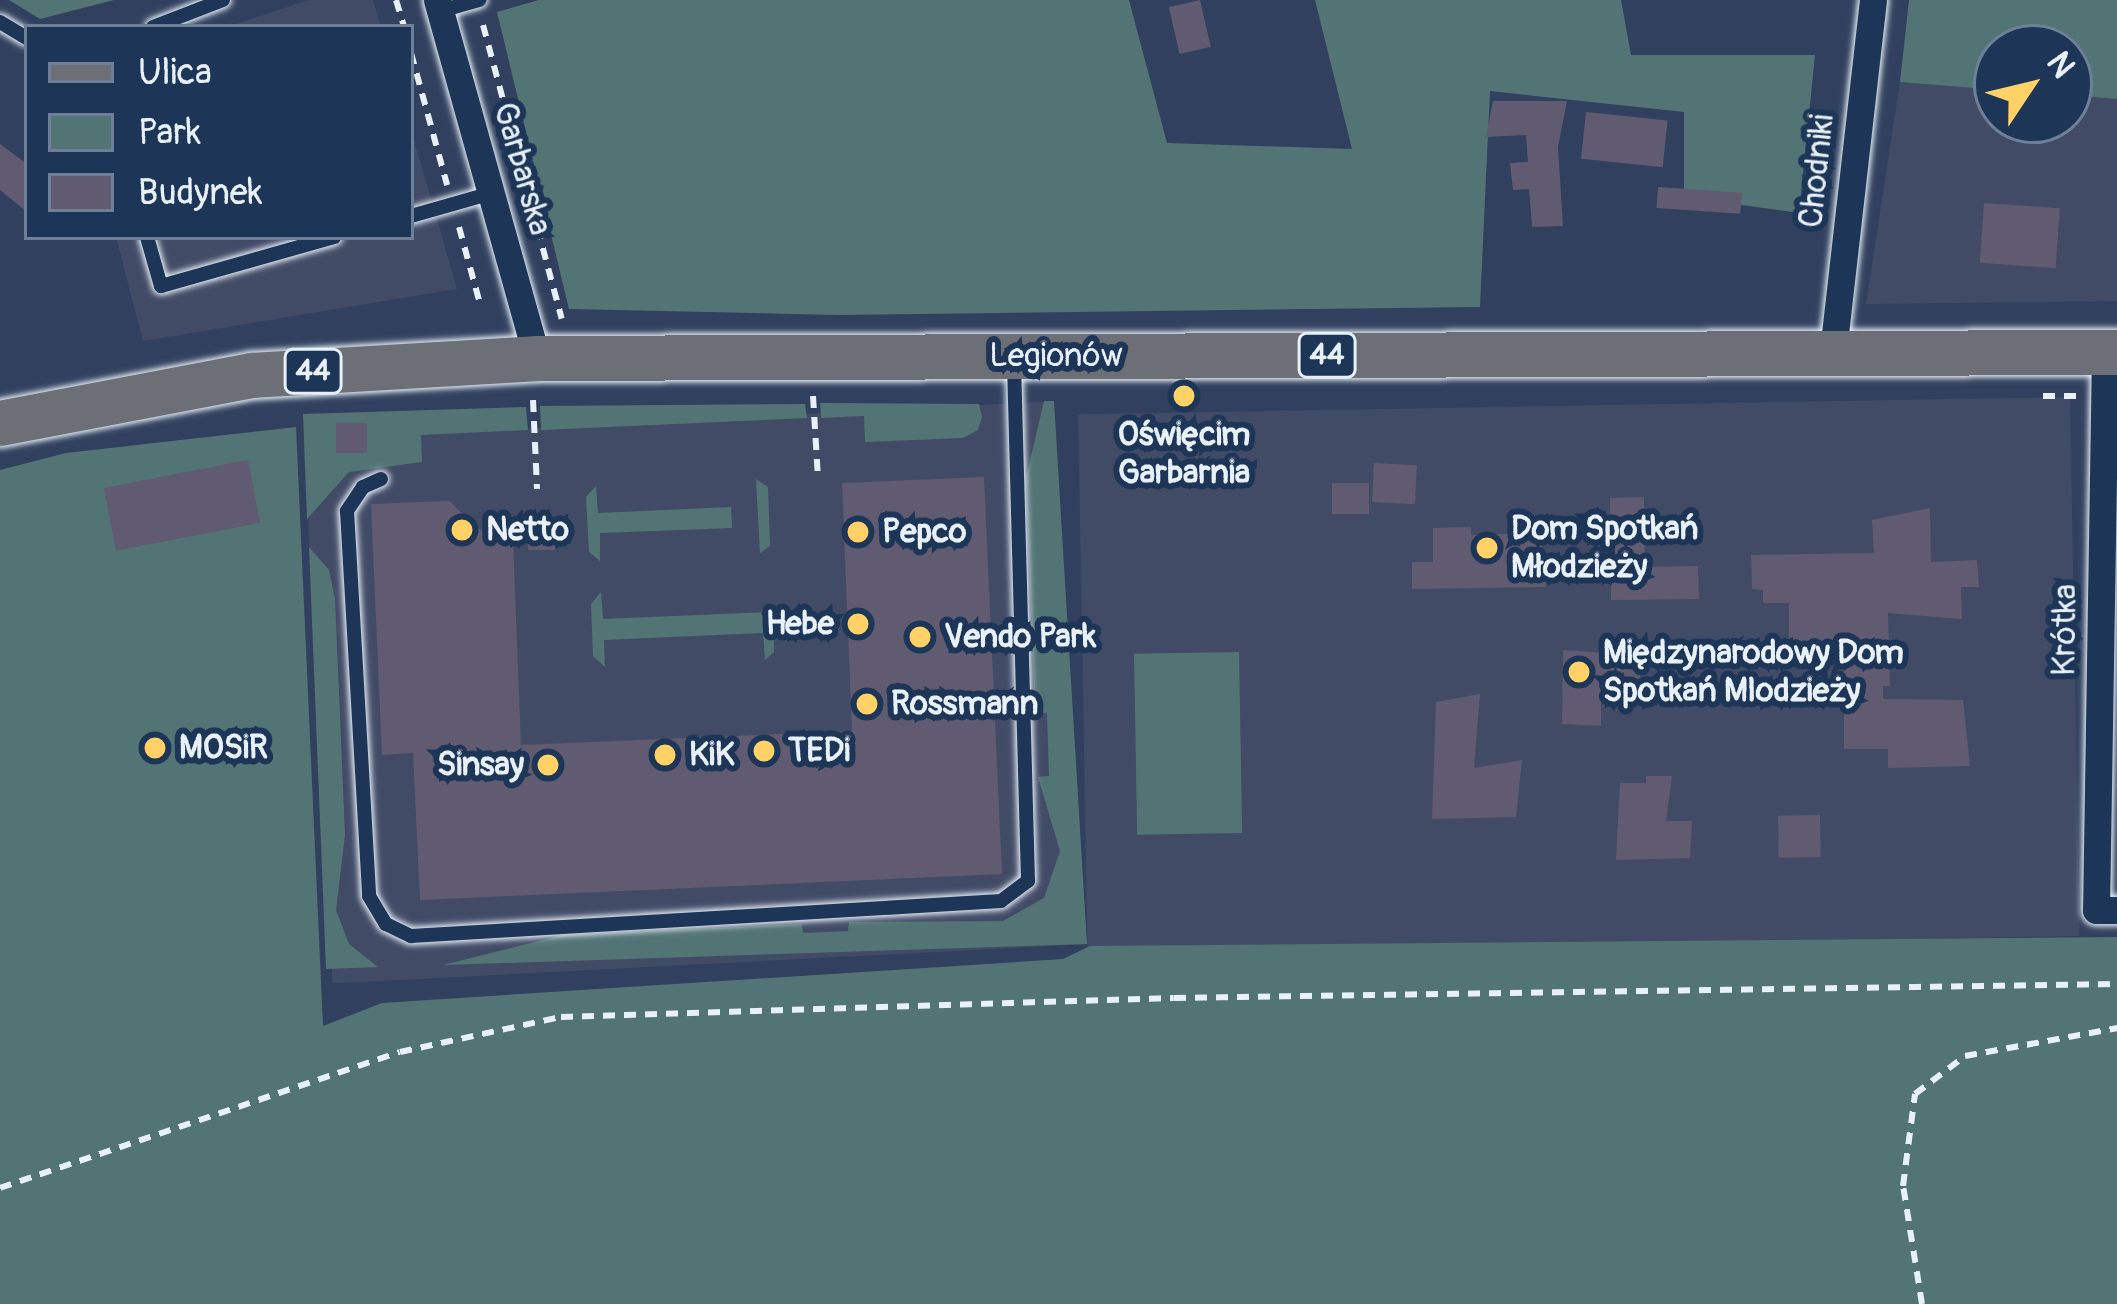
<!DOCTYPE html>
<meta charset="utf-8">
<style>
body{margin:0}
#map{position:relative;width:2117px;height:1304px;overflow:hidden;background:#31405e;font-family:Pangolin,sans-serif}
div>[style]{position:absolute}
.built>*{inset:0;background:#424b66;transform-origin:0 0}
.green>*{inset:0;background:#537474;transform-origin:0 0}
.building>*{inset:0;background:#605b70;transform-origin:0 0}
.path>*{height:6px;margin-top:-3px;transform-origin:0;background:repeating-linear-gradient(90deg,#e8f1f8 0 12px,transparent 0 21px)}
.roads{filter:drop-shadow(0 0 3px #e8f1f8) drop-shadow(0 0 3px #e8f1f8)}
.service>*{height:14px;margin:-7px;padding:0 7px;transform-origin:7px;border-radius:7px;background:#1d3557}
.minor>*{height:27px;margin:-13.5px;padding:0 13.5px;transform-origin:13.5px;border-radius:13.5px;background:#1d3557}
.primary>*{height:45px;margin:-22.5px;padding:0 22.5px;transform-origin:22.5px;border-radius:22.5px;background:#6c6f75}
.dots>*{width:33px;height:33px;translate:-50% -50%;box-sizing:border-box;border:6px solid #1d3557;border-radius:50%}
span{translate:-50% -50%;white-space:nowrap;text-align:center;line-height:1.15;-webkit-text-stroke:12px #1d3557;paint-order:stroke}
.shield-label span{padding:3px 9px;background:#1d3557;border:3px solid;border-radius:9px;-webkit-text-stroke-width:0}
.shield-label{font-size:30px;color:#e8f1f8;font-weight:700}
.street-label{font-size:33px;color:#e8f1f8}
.poi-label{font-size:33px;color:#e8f1f8;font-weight:700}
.left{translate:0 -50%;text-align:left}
.right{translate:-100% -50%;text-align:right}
.legend{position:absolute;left:24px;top:24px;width:390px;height:216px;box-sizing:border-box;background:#1d3557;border:3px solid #6e8097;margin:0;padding:15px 21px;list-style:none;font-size:36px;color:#e8f1f8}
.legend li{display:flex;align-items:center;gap:24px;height:60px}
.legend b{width:60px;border:3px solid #6e8097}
.north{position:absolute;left:1973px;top:24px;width:120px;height:120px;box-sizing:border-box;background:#1d3557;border:3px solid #6e8097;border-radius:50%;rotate:55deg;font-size:33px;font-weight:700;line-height:48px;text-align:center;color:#e8f1f8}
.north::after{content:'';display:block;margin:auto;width:42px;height:54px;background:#ffd166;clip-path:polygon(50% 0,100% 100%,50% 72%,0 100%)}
</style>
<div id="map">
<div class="built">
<div style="clip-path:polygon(309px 0,373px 0,381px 27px,227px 27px)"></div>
<div style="clip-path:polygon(1900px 82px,1997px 90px,1997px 120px,2069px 120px,2069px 95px,2117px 99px,2117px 301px,1866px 304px)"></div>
<div style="clip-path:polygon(411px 130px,457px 289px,143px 341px,116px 237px,411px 237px)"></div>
<div style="left:2070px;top:397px;width:539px;height:992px;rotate:89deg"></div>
<div style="left:1054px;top:401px;width:544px;height:751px;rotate:87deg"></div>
</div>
<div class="green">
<div style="clip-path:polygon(9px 0,114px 0,40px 19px)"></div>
<div style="clip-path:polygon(539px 0,1129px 0,1167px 143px,1352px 149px,1315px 0,1621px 0,1631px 55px,1815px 55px,1799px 213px,1684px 197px,1684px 112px,1490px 91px,1480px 307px,838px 315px,569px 309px,497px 12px)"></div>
<div style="clip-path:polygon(1909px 0,2117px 0,2117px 99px,2069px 95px,2069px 48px,1997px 48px,1997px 90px,1900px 82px)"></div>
<div style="clip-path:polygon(1044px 401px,1054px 401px,1087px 944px,443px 965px,563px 935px,802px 924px,803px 933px,848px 931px,849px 922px,1003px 921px,1044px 898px,1060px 851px,1038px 777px,1049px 776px,1047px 713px,1035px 713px,1026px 478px)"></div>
<div style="clip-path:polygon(820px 403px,979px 404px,982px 417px,978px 430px,963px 438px,865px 442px,864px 416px,821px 418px)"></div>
<div style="clip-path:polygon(805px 404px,807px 418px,541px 430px,540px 406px)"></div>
<div style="clip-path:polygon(526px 407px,528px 430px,421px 435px,422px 462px,349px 472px,307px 519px,303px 414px)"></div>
<div style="clip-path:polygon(296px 427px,323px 1026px,382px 1003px,1063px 959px,1090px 946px,2117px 937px,2117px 1304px,0 1304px,0 470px,66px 453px)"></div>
<div style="clip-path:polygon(756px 479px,768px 487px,770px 546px,760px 553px)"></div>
<div style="clip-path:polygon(596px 486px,598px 513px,731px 507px,732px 528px,600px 533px,600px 561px,589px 552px,586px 497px)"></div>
<div style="clip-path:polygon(309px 547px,329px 570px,335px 599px,345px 835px,336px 910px,349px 944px,378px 967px,326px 969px)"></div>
<div style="clip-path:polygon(601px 592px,603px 619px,773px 612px,774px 652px,765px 660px,763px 633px,604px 640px,605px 667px,593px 656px,591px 604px)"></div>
<div style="left:1239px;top:652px;width:181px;height:105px;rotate:89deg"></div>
</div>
<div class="building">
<div style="left:1200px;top:0;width:48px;height:32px;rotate:77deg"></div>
<div style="clip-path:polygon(1493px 101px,1567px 101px,1558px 147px,1563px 226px,1532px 227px,1529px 189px,1513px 190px,1510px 163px,1528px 162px,1526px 135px,1486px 137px)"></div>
<div style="left:1586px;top:112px;width:82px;height:47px;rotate:6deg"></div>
<div style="clip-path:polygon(0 144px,27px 164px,27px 212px,0 190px)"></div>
<div style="left:1658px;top:187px;width:84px;height:21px;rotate:4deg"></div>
<div style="left:1984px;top:203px;width:76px;height:60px;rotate:4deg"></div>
<div style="left:336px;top:423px;width:31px;height:30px"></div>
<div style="left:248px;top:460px;width:64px;height:147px;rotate:79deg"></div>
<div style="left:1374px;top:463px;width:43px;height:39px;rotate:3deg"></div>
<div style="clip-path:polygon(984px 477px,1002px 874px,420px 900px,413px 753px,382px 755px,371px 504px,449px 501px,494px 542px,513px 541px,521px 745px,852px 731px,842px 483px)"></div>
<div style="left:1369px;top:483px;width:31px;height:37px;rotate:90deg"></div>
<div style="clip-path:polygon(1644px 497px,1645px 567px,1698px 566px,1699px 599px,1611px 600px,1610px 498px)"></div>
<div style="clip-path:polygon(1930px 508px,1931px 562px,1977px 560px,1979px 587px,1961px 587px,1962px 619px,1888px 613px,1890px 686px,1883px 686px,1883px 699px,1963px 700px,1970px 766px,1888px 768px,1888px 749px,1844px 749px,1844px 660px,1789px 653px,1789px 603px,1763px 603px,1763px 590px,1752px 589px,1751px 555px,1874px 553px,1872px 520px)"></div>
<div style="clip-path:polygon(1471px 527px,1471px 535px,1540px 533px,1546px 587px,1412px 589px,1412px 562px,1433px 562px,1433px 528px)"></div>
<div style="left:555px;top:536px;width:14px;height:27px;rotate:90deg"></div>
<div style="clip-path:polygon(1563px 650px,1636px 655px,1646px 707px,1601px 700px,1601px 726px,1562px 724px)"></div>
<div style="clip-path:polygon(1480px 694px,1474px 768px,1522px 760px,1516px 817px,1432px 819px,1436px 702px)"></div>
<div style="clip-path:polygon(1646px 776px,1672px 776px,1666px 821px,1692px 821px,1690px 858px,1616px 860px,1620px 783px,1646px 783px)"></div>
<div style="left:1820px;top:815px;width:42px;height:42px;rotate:89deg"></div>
</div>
<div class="path">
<div style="left:396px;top:0;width:28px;rotate:73deg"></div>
<div style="left:483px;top:25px;width:304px;rotate:75deg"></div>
<div style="left:411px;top:53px;width:137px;rotate:74.7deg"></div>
<div style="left:459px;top:227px;width:80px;rotate:74.7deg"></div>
<div style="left:813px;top:396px;width:81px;rotate:86.5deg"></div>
<div style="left:2043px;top:396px;width:34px"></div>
<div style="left:533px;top:400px;width:89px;rotate:87.4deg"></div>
<div style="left:0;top:1188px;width:422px;rotate:-18.8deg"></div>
<div style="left:400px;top:1052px;width:165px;rotate:-12.3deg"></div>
<div style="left:561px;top:1017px;width:613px;rotate:-1.78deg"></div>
<div style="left:1174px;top:998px;width:943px;rotate:-0.85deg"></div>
<div style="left:1922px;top:1304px;width:120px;rotate:-99.1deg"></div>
<div style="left:1903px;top:1186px;width:93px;rotate:-82.6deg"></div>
<div style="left:1915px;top:1094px;width:63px;rotate:-37.2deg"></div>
<div style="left:1965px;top:1056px;width:155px;rotate:-10.4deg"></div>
</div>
<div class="roads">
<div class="service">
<div style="left:440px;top:11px;width:41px;rotate:-15.8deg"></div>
<div style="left:0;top:22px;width:31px;rotate:31deg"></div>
<div style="left:153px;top:27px;width:75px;rotate:-21.1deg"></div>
<div style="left:411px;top:216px;width:84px;rotate:-15.9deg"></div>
<div style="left:147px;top:237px;width:51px;rotate:74.1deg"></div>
<div style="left:161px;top:286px;width:180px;rotate:-15.8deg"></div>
<div style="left:381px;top:479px;width:20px;rotate:156deg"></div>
<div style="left:363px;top:487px;width:29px;rotate:124deg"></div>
<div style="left:347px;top:511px;width:386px;rotate:86.7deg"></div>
<div style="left:369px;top:896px;width:33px;rotate:59deg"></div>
<div style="left:386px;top:924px;width:28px;rotate:26deg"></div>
<div style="left:411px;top:936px;width:591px;rotate:-3.39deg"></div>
<div style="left:1001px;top:901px;width:34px;rotate:-37deg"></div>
<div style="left:1028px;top:881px;width:519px;rotate:-91.55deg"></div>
</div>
<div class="minor">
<div style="left:437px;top:0;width:372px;rotate:74.4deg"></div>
<div style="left:1833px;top:351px;width:353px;rotate:-83.5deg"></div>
<div style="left:2105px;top:352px;width:558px;rotate:90.92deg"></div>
<div style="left:2096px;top:910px;width:21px"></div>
</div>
<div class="primary">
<div style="left:0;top:423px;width:257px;rotate:-10.8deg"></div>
<div style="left:252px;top:375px;width:286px;rotate:-3.4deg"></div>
<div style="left:537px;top:358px;width:1580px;rotate:-0.22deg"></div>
</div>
</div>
<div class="dots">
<div style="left:1184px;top:396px;background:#ffd166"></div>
<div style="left:462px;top:530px;background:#ffd166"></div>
<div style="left:858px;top:532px;background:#ffd166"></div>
<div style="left:1487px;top:548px;background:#ffd166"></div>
<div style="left:858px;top:624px;background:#ffd166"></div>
<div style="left:920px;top:637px;background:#ffd166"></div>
<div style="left:1579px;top:672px;background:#ffd166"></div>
<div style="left:867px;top:704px;background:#ffd166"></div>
<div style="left:155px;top:748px;background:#ffd166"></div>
<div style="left:764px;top:751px;background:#ffd166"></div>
<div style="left:665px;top:755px;background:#ffd166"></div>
<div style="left:548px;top:765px;background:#ffd166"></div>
</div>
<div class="shield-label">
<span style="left:1327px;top:355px">44</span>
<span style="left:313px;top:371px">44</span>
</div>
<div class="street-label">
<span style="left:522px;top:169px;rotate:74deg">Garbarska</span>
<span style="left:1817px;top:171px;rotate:-84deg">Chodniki</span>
<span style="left:1056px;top:356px">Legionów</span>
<span style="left:2065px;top:630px;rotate:-89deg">Krótka</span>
</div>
<div class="poi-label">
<span style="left:1184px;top:454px">Oświęcim<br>Garbarnia</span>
<span class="left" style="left:1511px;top:548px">Dom Spotkań<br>Młodzieży</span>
<span class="left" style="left:486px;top:530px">Netto</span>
<span class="left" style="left:882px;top:532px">Pepco</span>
<span class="right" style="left:834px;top:624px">Hebe</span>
<span class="left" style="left:944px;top:637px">Vendo Park</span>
<span class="left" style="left:1603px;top:672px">Międzynarodowy Dom<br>Spotkań Mlodzieży</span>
<span class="left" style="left:891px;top:704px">Rossmann</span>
<span class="left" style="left:179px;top:748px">MOSiR</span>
<span class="left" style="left:788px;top:751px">TEDi</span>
<span class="left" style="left:689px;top:755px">KiK</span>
<span class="right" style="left:524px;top:765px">Sinsay</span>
</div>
<ul class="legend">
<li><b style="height:15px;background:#6c6f75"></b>Ulica</li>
<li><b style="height:33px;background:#537474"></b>Park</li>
<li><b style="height:33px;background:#605b70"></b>Budynek</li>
</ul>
<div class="north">N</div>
</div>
